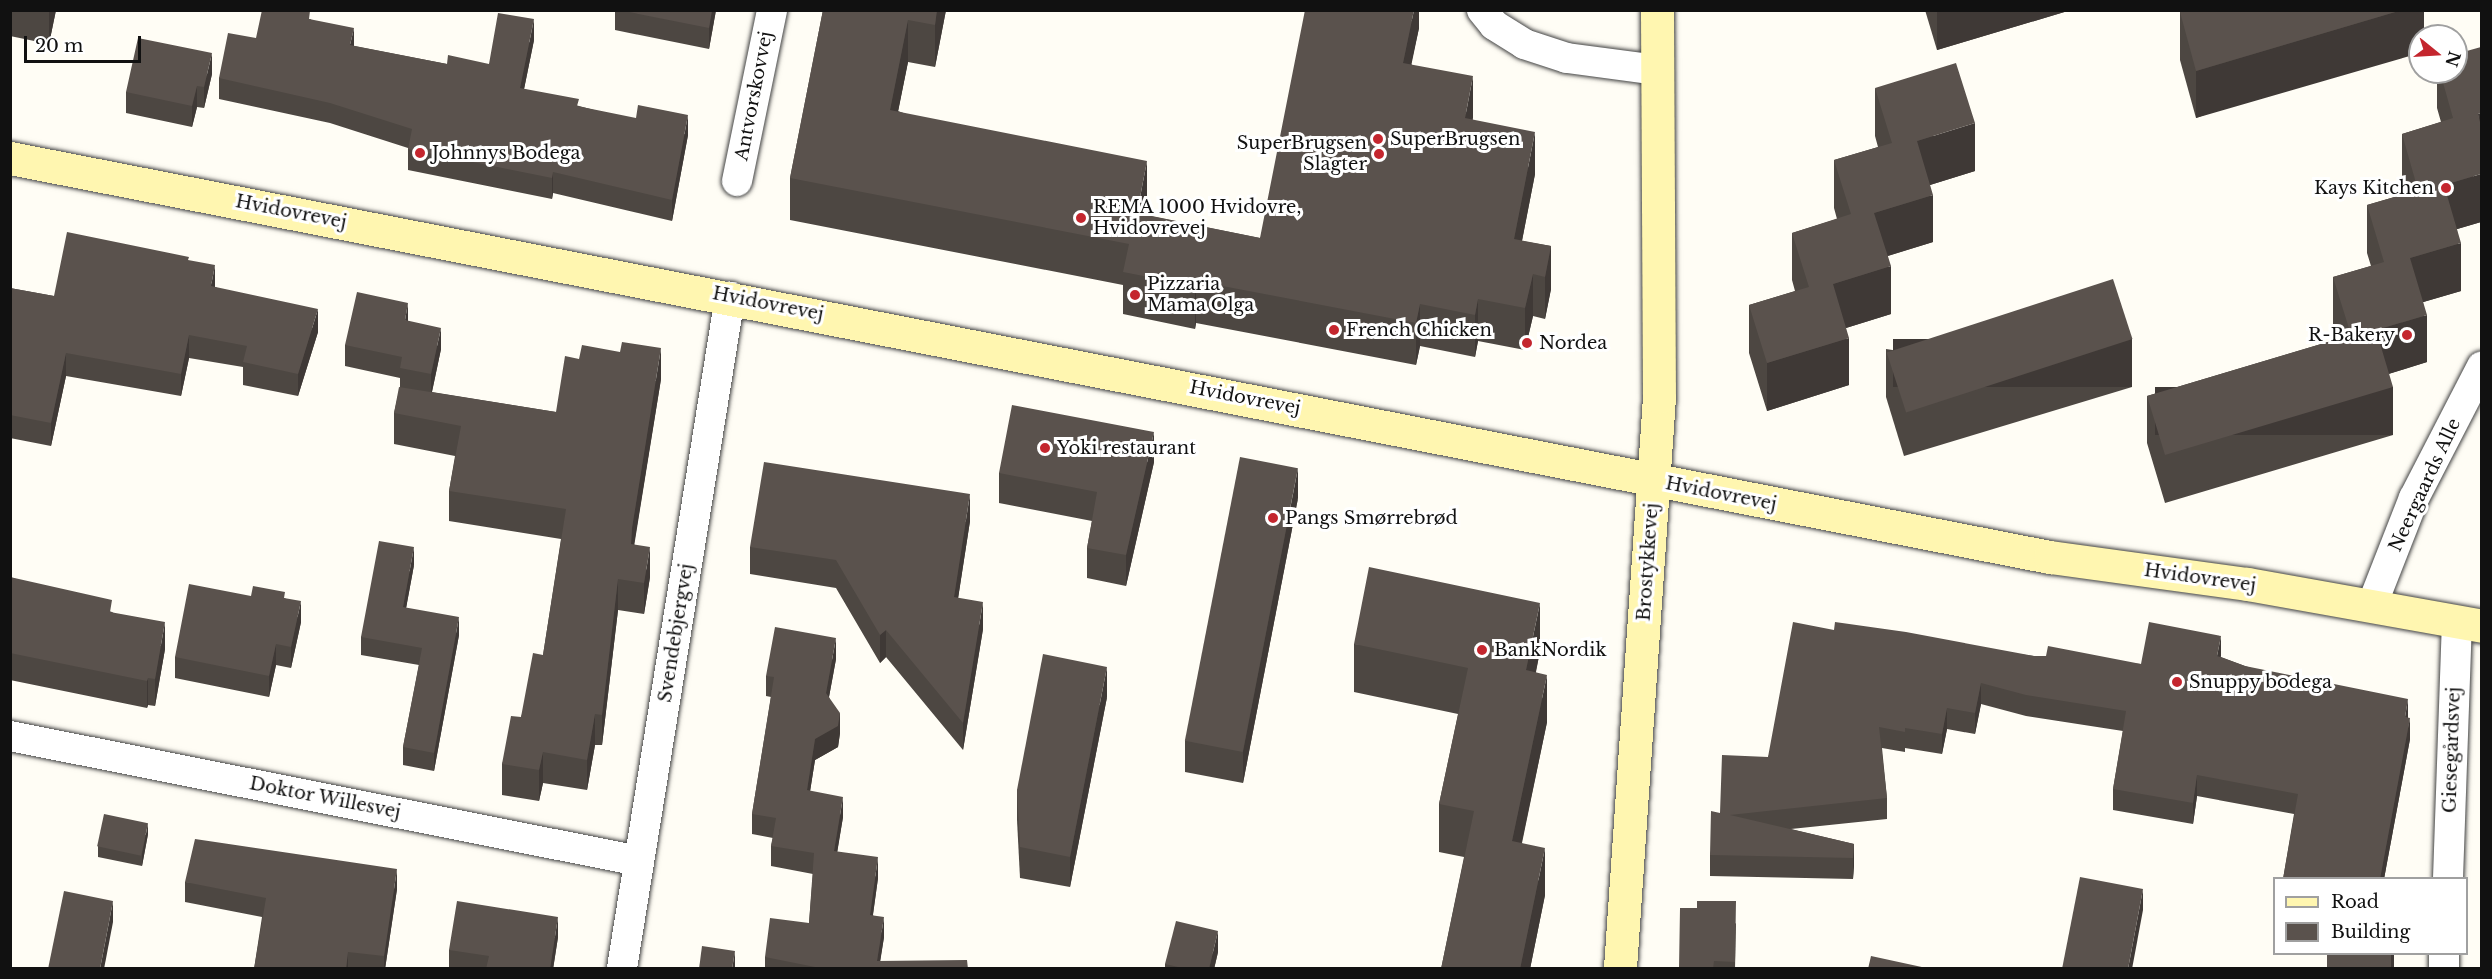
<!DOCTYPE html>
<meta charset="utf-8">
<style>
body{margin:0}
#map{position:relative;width:2492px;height:979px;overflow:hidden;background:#fffdf5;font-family:"Libre Baskerville",serif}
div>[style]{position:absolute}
.roads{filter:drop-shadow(0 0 2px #444) drop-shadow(0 0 2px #444)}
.street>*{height:30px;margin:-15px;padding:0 15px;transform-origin:15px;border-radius:15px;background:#fff}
.secondary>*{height:33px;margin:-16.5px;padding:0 16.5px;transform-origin:16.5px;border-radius:16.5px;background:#fff6b0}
.wall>*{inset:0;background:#4d4742}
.shaded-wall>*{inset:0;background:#3f3936;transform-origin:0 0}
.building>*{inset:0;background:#5a524d;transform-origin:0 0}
.dots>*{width:16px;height:16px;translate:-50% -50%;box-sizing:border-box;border:3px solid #fff;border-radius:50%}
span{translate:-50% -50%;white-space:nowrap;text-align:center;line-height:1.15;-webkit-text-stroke:6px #fff;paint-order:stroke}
.street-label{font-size:18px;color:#111}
.poi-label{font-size:18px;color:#111}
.left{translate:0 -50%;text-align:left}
.right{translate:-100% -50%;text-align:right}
.frame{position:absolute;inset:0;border:12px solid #111;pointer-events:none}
.legend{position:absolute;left:2273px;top:877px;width:195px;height:78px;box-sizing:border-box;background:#fff;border:2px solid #a0a0a0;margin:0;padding:8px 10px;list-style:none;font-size:18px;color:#111}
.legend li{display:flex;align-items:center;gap:12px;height:30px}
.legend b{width:30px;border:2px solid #a0a0a0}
.north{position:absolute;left:2408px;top:24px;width:60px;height:60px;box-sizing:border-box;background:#fff;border:2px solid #a0a0a0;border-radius:50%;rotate:108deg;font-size:16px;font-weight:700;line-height:24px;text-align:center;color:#111}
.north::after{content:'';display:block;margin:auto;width:21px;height:27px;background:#c4262e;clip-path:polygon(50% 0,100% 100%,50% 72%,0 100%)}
.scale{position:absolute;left:24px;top:36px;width:117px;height:27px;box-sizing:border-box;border:3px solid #111;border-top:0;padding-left:8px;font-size:18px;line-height:21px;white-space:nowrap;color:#111;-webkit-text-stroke:4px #fff;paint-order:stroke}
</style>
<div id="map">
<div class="roads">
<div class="street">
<div style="left:1482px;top:10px;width:19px;rotate:51deg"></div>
<div style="left:1494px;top:25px;width:36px;rotate:32deg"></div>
<div style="left:1524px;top:44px;width:45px;rotate:18deg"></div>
<div style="left:1567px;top:58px;width:92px;rotate:7.5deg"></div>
<div style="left:737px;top:181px;width:175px;rotate:-78.4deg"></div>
<div style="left:2372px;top:605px;width:115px;rotate:-68.6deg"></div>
<div style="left:2414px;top:498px;width:148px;rotate:-62.7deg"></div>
<div style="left:10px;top:736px;width:641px;rotate:11.24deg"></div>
<div style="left:2448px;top:878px;width:257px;rotate:-88deg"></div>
<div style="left:622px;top:968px;width:680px;rotate:-80.86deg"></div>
<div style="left:2444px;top:968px;width:14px;rotate:-90deg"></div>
</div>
<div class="secondary">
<div style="left:10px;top:158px;width:2079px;rotate:11.07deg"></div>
<div style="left:2050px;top:557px;width:199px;rotate:7.8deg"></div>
<div style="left:2247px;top:584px;width:239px;rotate:10.1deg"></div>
<div style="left:1620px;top:968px;width:572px;rotate:-86.09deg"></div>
<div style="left:1659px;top:397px;width:387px;rotate:-90.3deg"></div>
</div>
</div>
<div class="wall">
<div style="clip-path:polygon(10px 10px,56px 10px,49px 44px,10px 36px)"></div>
<div style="clip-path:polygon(615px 10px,716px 10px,709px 49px,615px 30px)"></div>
<div style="clip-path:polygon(823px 10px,946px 10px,935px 67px,908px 62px,898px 111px,1147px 203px,1145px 215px,1260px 238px,1419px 10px,1419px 28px,1411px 64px,1473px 120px,1535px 174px,1522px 241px,1551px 246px,1551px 289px,1545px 319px,1533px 316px,1525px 350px,1478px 341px,1475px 357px,1420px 346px,1416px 365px,1196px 323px,1195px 329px,1123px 314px,1123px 285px,790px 220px,790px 178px)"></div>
<div style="clip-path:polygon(1925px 10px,2071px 10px,1937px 50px)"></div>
<div style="clip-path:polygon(2424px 10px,2424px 36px,2196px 118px,2180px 60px,2180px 12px)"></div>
<div style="clip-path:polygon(310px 19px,354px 46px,447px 64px,489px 64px,534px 40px,524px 89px,579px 106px,688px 135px,672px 221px,553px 193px,552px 199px,408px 170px,408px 148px,330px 123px,219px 99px,219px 78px,256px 38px)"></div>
<div style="clip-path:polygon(2437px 72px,2456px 72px,2481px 222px,2457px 229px,2461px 291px,2423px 302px,2427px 362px,2388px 374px,2393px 435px,2165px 503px,2147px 443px,2147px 396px,2338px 339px,2333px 325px,2333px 277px,2371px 266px,2367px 253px,2367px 205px,2405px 194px,2402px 181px,2402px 134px,2441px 122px,2437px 108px)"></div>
<div style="clip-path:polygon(212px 74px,204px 108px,197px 107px,192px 127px,126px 113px,126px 92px)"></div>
<div style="clip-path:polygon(1875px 88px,1975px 171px,1930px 185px,1933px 242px,1888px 256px,1891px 314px,1846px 328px,1849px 385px,1767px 411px,1749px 353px,1749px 305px,1795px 291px,1792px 280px,1792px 233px,1837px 219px,1834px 208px,1834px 160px,1878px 147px,1875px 136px)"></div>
<div style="clip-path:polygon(189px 261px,215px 287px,318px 332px,298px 396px,243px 385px,243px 367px,189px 358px,181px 396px,66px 376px,51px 446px,10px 438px,10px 288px,54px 296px)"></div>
<div style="clip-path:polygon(408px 321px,441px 349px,432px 392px,556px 412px,661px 379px,634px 544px,650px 577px,644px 614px,618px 610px,602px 745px,595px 745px,587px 790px,543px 783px,539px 801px,502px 795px,502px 764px,521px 717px,543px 655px,561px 539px,449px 521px,449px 491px,455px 456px,394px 444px,394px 413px,400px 387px,400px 378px,345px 366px,345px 345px)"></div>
<div style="clip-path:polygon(1886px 349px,2132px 387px,1904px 456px,1886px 397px)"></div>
<div style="clip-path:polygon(1154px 462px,1126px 586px,1087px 578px,1087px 548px,1092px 521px,999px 503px,999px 473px)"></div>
<div style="clip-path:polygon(1298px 498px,1243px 783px,1185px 772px,1185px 741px)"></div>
<div style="clip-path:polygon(970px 521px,958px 598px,983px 629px,963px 750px,886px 657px,880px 663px,836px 588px,750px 574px,750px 547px)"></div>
<div style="clip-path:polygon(414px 565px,406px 608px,459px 635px,434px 771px,403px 765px,403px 747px,419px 665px,361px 655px,361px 637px)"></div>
<div style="clip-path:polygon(10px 577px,112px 612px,165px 649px,155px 706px,148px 705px,147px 708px,10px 680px)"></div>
<div style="clip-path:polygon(251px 596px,285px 598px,301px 622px,291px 668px,276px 665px,269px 697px,175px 678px,175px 657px)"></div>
<div style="clip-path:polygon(1834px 630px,2034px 656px,2141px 664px,2221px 657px,2245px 666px,2408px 718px,2410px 739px,2384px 879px,2283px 879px,2294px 814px,2197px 796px,2193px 824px,2113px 810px,2113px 789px,2123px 731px,2026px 716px,1981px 704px,1975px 734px,1947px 729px,1942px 754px,1905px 748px,1905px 752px,1882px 748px,1887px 798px,1887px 819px,1791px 829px,1854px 844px,1854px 865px,1853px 879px,1710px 876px,1710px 855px,1720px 813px,1768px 757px)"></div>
<div style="clip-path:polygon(1354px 644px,1540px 651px,1536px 672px,1547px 722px,1522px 843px,1545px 895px,1530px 969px,1441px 969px,1464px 857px,1439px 852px,1439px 804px,1458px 714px,1354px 692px)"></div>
<div style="clip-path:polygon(836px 659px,829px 697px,840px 733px,838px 747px,815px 760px,810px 791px,843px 817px,837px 852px,878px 878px,873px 915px,884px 937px,880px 961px,968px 969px,765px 969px,765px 957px,809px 923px,813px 874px,771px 866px,771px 846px,773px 838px,752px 834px,752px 814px,771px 697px,766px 696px,766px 676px)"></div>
<div style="clip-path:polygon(1107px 697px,1070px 887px,1020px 878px,1017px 820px,1017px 790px)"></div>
<div style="clip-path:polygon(148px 834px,142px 866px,98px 857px,98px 846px)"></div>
<div style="clip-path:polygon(185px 882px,397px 889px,385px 969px,254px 969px,262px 917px,185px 902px)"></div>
<div style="clip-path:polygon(1736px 923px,1735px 969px,1679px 969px)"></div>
<div style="clip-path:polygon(558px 937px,553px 969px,449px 969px,449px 950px)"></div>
<div style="clip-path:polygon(1218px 952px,1214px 969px,1165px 969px,1165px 964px)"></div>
</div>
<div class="shaded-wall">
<div style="clip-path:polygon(56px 10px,49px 44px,49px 11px)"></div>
<div style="clip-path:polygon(712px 10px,716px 10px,709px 49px,709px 28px)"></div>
<div style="clip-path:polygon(937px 10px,946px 10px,935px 67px,935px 25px)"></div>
<div style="clip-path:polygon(1414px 10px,1419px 10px,1419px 28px,1403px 105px,1403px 63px)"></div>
<div style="clip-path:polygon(1937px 10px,2071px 10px,1937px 50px)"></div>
<div style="clip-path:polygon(2402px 10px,2424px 10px,2424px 36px,2420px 36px,2420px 53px,2196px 118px,2196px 71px)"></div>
<div style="clip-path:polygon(534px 19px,534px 40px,520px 109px,520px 88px)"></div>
<div style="clip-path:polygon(908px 20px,908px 62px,890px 152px,890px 110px)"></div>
<div style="clip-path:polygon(354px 28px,354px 48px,350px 45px)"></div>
<div style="clip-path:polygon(212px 53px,212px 74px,204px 108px,204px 87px)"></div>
<div style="clip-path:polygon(1473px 76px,1473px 118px,1465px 160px,1465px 118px)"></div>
<div style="clip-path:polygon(197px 86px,197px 107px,192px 127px,192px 106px)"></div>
<div style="clip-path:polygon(2481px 113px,2481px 160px,2478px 114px)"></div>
<div style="clip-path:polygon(688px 115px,688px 135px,672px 221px,672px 200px)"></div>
<div style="clip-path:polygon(1975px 123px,1975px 171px,1917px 189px,1917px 141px)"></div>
<div style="clip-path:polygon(1535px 132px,1535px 174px,1514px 281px,1514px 239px)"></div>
<div style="clip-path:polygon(1147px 161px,1147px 203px,1137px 255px,1137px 213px)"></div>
<div style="clip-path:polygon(553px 172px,553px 193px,552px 199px,552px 178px)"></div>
<div style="clip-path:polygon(2481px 174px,2481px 222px,2444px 233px,2444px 185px)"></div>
<div style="clip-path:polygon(1933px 195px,1933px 242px,1874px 260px,1874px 213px)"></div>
<div style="clip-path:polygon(2461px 243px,2461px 291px,2410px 306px,2410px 258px)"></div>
<div style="clip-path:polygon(1551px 246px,1551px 289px,1545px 319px,1545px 277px)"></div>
<div style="clip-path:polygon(215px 265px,215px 288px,211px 286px)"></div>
<div style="clip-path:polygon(1891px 266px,1891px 314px,1833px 332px,1833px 284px)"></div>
<div style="clip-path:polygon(1533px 274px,1533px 316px,1525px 350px,1525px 308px)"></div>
<div style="clip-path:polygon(1196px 281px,1196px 323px,1195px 329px,1195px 286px)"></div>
<div style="clip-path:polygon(1478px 299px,1478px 341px,1475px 357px,1475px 315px)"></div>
<div style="clip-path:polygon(408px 303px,408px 324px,405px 320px)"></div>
<div style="clip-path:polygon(1420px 304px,1420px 346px,1416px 365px,1416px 323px)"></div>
<div style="clip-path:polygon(318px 309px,318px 332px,298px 396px,298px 374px)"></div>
<div style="clip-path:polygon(2427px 315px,2427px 362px,2376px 378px,2376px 330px)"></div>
<div style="clip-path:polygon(441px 328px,441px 349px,431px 396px,431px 374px)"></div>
<div style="clip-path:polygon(189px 335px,189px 358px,181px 396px,181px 374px)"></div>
<div style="clip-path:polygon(1849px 338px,1849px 385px,1767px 411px,1767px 363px)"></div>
<div style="left:2132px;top:339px;width:48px;height:239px;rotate:90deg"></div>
<div style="clip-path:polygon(661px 348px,661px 379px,632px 559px,631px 544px,632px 528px)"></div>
<div style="clip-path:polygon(66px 353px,66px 376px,51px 446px,51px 423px)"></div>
<div style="left:2393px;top:387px;width:48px;height:238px;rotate:90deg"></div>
<div style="clip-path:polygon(1154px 432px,1154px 462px,1126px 586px,1126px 555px)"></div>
<div style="clip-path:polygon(1298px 468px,1298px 498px,1243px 783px,1243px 752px)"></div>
<div style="clip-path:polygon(970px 494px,970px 521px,954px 625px,954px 597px)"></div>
<div style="clip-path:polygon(414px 547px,414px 565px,403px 625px,403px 607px)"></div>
<div style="clip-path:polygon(650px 547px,650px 577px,644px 614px,644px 583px)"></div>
<div style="clip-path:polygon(618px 579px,618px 610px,602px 745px,602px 715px)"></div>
<div style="clip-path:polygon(301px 601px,301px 622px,291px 668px,291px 647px)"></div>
<div style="clip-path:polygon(983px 602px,983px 629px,963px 750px,963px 723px)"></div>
<div style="clip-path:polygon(1540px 603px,1540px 651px,1526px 718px,1526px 670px)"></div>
<div style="clip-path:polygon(459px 617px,459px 635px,434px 771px,434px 753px)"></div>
<div style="clip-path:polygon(165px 622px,165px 649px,155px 706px,155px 679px)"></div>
<div style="clip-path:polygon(886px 630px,886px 657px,880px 663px,880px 635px)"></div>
<div style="clip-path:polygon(2221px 636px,2221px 656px,2217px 676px,2217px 656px)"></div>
<div style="clip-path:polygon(836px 638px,836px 659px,826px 713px,826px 693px)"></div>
<div style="clip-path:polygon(276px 644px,276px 665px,269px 697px,269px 676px)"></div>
<div style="clip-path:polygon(1107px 667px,1107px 697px,1070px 887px,1070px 857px)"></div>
<div style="clip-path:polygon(1547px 675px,1547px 722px,1512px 888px,1512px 841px)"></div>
<div style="clip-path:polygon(148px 678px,148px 705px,147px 708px,147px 681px)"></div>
<div style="clip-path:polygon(1981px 683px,1981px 704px,1975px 734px,1975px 713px)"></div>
<div style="clip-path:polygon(2408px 699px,2408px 719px,2405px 717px)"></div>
<div style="clip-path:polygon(1947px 708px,1947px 729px,1942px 754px,1942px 734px)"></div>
<div style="clip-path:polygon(840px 713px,840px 733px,838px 747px,815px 760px,807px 811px,807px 790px,815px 739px)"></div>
<div style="clip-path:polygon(595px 714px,595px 745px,587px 790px,587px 760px)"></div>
<div style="clip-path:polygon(2410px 718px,2410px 739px,2384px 879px,2380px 879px)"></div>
<div style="clip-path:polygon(543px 752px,543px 783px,539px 801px,539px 770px)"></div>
<div style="clip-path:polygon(2197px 775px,2197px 796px,2193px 824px,2193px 803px)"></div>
<div style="clip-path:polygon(843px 797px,843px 817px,834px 872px,834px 851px)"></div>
<div style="clip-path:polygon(148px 823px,148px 834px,142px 866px,142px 855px)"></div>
<div style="clip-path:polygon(1854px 844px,1854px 865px,1853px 879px,1853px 858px)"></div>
<div style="clip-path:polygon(1545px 848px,1545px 895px,1530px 969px,1520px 969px)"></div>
<div style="clip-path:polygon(878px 857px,878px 878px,870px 935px,870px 915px)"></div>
<div style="clip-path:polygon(397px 869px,397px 889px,385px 969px,384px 969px,384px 956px)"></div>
<div style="clip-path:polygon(2143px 889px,2143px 910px,2132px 969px,2128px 969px)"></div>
<div style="clip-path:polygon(113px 901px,113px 922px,104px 969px,100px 969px)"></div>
<div style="clip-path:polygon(558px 917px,558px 937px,553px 969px,550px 969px)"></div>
<div style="clip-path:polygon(884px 917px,884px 937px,879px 969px,877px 961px)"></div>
<div style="clip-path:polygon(1218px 931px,1218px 952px,1214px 969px,1209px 969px)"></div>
<div style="clip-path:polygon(735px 951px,735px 969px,732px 969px)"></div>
<div style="clip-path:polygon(348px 952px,348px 969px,346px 969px)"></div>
<div style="left:2391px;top:954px;width:3px;height:15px"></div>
</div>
<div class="building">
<div style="clip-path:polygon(262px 10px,310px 11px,309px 19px,354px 28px,350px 45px,447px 64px,448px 55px,489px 64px,498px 13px,534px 19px,520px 88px,579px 99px,577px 106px,636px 118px,638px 105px,688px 115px,672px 200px,553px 172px,552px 178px,408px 149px,412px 129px,330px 103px,219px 78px,228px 33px,256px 38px)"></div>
<div style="clip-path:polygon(619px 10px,712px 10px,709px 28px)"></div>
<div style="clip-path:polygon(823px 10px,937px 10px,935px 25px,908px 20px,890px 110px,1147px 161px,1137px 213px,1260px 238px,1305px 10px,1414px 10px,1403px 63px,1473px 76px,1465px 118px,1535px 132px,1514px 239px,1551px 246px,1545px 277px,1533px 274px,1525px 308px,1478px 299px,1475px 315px,1420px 304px,1416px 323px,1196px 281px,1195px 286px,1123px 272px,1129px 244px,790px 178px)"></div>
<div style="clip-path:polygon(2186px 10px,2402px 10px,2196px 71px,2180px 12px)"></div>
<div style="clip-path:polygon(138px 38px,212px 53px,204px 87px,197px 86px,192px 106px,126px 92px)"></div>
<div style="clip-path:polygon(2481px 47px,2481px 113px,2478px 114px,2481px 126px,2481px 174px,2444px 185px,2461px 243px,2410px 258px,2427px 315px,2376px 330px,2393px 387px,2165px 455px,2147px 396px,2351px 335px,2333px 277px,2384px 262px,2367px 205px,2418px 190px,2402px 134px,2453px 118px,2440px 72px,2456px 72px,2456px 54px)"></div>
<div style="clip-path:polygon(1956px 63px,1975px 123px,1917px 141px,1933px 195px,1874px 213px,1891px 266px,1833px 284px,1849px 338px,1767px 363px,1749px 305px,1809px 287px,1792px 233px,1851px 214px,1834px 160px,1892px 143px,1875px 88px)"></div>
<div style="clip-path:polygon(67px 232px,189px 257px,188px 260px,215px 265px,211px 286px,318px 309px,298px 374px,243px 362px,247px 346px,189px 335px,181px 374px,66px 353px,51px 423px,10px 415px,10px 288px,54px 296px)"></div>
<div style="left:2113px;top:279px;width:63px;height:238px;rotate:72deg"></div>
<div style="clip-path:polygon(357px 292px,408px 303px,405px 320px,441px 328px,431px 374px,400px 368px,402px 357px,345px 345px)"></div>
<div style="clip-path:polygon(622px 342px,661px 348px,632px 528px,631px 544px,650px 547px,644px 583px,618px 579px,602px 715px,595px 714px,587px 760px,543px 752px,539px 770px,502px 764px,511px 716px,521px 717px,533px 653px,543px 655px,566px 509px,449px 491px,461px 426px,394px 413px,399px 387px,556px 412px,565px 356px,579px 359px,582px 345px,620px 352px)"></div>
<div style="clip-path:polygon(1012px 405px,1154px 432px,1126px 555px,1087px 548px,1097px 492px,999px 473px)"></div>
<div style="left:1240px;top:457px;width:59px;height:289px;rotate:11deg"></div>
<div style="clip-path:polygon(764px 462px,970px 494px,954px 597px,983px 602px,963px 723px,886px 630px,880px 635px,836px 560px,750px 547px)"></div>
<div style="clip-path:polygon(379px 541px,414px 547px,403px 607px,459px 617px,434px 753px,403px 747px,422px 648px,361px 637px)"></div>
<div style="clip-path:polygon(1369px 567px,1540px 603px,1526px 670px,1547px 675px,1512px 841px,1545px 848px,1520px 969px,1441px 969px,1474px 811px,1439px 804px,1468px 668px,1354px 644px)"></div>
<div style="clip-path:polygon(10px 577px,112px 600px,110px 612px,165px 622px,155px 679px,148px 678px,147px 681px,10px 653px)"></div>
<div style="clip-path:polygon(189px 584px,251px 596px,253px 586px,285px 592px,284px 598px,301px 601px,291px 647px,276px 644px,269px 676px,175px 657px)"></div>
<div style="clip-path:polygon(1793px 622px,1834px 630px,1835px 622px,1906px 632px,2034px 656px,2046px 656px,2048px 646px,2141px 664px,2149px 622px,2221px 636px,2217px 656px,2245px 666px,2408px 699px,2405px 717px,2410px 718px,2380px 879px,2283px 879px,2298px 794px,2197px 775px,2193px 803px,2113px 789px,2126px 711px,2026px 695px,1981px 683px,1975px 713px,1947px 708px,1942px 734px,1905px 728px,1905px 732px,1879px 727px,1887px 798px,1730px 815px,1854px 844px,1853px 858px,1710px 855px,1711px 811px,1720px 813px,1722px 755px,1768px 757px)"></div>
<div style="clip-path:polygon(775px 627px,836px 638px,826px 693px,840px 713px,838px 726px,815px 739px,807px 790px,843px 797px,834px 851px,878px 857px,870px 915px,884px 917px,877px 961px,967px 960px,968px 969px,825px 969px,765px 957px,770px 918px,809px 923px,814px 853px,771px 846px,776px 818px,752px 814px,774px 677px,766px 676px)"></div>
<div style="clip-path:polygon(1043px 654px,1107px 667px,1070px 857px,1020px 847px,1017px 790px)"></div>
<div style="left:104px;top:814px;width:45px;height:33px;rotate:12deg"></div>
<div style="clip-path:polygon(195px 839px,397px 869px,384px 956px,348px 952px,346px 969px,254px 969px,266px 898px,185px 882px)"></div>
<div style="clip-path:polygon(2080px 877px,2143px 889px,2128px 969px,2062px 969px)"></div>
<div style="clip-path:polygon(64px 891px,113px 901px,100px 969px,48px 969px)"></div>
<div style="clip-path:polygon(457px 901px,558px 917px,550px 969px,486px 969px,489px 956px,449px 950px)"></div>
<div style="clip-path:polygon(1697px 901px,1736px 901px,1735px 962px,1714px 961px,1713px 969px,1679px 969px,1680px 908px,1697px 908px)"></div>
<div style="clip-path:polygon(1176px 921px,1218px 931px,1209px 969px,1187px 969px,1165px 964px)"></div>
<div style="clip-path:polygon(702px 946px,735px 951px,732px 969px,699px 969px)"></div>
<div style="left:2327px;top:954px;width:64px;height:15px"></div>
<div style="clip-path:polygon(1871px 956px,1931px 969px,1868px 969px)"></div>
</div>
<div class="dots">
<div style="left:1378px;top:139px;background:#c4262e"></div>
<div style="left:420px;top:153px;background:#c4262e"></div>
<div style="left:1379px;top:154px;background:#c4262e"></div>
<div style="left:2446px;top:188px;background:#c4262e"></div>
<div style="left:1081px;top:218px;background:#c4262e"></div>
<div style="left:1135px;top:295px;background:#c4262e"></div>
<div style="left:1334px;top:330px;background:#c4262e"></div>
<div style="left:2407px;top:335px;background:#c4262e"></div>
<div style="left:1527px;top:343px;background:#c4262e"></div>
<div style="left:1045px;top:448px;background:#c4262e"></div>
<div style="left:1273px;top:518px;background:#c4262e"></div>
<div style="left:1482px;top:650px;background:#c4262e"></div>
<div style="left:2177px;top:682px;background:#c4262e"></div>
</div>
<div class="street-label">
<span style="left:754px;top:96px;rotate:-79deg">Antvorskovvej</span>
<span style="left:291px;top:212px;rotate:11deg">Hvidovrevej</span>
<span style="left:768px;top:304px;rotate:11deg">Hvidovrevej</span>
<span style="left:1245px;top:398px;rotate:11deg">Hvidovrevej</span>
<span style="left:2425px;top:485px;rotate:-65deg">Neergaards Alle</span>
<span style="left:1721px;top:494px;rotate:11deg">Hvidovrevej</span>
<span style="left:1648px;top:562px;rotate:-86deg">Brostykkevej</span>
<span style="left:2200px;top:578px;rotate:8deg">Hvidovrevej</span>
<span style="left:676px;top:633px;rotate:-81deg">Svendebjergvej</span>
<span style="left:2452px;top:750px;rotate:-88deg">Giesegårdsvej</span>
<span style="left:325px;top:798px;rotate:11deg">Doktor Willesvej</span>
</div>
<div class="poi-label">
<span class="left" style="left:1390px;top:139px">SuperBrugsen</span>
<span class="right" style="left:1367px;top:154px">SuperBrugsen<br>Slagter</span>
<span class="left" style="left:432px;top:153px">Johnnys Bodega</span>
<span class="right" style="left:2434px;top:188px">Kays Kitchen</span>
<span class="left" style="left:1093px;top:218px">REMA 1000 Hvidovre,<br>Hvidovrevej</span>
<span class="left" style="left:1147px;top:295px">Pizzaria<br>Mama Olga</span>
<span class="left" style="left:1346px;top:330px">French Chicken</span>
<span class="right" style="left:2395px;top:335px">R-Bakery</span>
<span class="left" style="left:1539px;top:343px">Nordea</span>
<span class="left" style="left:1057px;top:448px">Yoki restaurant</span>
<span class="left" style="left:1285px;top:518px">Pangs Smørrebrød</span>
<span class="left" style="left:1494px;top:650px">BankNordik</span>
<span class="left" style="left:2189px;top:682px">Snuppy bodega</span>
</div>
<div class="frame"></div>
<ul class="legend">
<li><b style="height:8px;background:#fff6b0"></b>Road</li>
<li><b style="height:16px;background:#5a524d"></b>Building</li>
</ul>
<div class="north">N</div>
<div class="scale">20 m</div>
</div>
